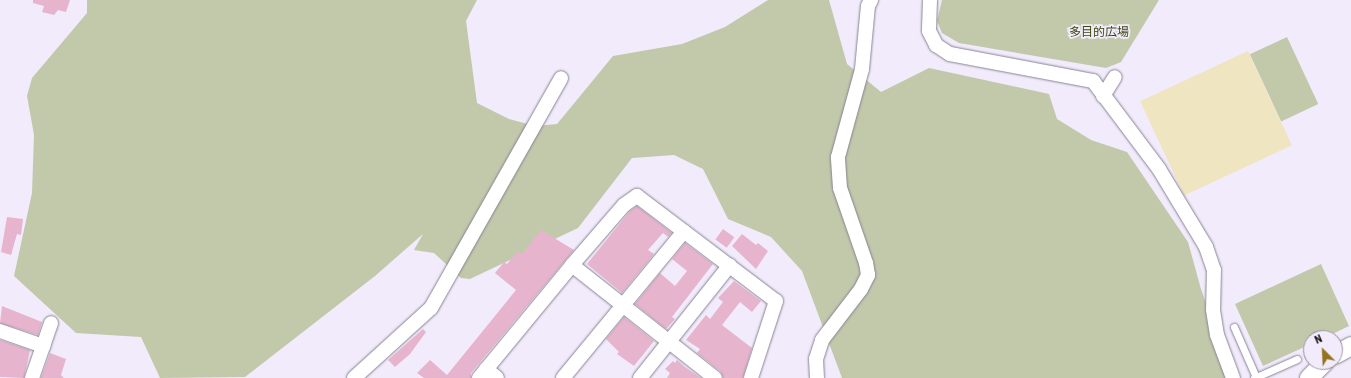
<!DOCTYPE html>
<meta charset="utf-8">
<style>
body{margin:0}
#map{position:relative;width:1351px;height:378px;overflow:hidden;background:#f2ebfc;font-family:"Roboto Condensed","Noto Sans JP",sans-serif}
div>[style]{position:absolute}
.green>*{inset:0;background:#c2c8aa;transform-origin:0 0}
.sand>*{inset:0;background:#efe5c0;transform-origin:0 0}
.building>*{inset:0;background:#e7b4cd;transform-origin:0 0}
.roads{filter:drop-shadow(0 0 1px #888392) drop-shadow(0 0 1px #888392)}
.service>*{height:7px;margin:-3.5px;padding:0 3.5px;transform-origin:3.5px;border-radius:3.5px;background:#fff}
.minor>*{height:14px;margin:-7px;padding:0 7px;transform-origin:7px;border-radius:7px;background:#fff}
.tertiary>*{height:18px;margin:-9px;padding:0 9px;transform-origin:9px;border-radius:9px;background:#fff}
span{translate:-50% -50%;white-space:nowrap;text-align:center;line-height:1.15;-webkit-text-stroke:3.5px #f2ebfc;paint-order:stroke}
.park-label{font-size:12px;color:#3f470e}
.north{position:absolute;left:1303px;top:330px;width:40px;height:40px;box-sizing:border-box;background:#f2ebfc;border:1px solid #96919e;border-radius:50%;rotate:336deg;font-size:11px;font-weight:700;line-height:16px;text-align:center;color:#0c0a10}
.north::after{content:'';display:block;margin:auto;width:14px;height:18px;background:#95731c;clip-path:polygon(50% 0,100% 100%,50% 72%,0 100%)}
</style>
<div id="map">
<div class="green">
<div style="clip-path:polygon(87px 0,477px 0,466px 21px,477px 103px,509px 119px,535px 126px,557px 124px,613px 56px,682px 44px,725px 27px,768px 0,829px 0,847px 64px,881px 92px,929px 68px,1049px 94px,1057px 119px,1091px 140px,1127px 152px,1188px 242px,1201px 289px,1232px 378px,842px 378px,802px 271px,771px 237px,728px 219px,703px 169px,674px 155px,632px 158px,578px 228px,470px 279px,461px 278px,434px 253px,414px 250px,423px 234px,375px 276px,245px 377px,160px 378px,141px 337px,76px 333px,14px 276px,32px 193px,34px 135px,27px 96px,32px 78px,87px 13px)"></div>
<div style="clip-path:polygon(942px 0,1159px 0,1121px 62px,1106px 68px,959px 43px,942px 33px,937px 21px)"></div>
<div style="left:1287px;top:37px;width:74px;height:41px;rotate:65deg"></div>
<div style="clip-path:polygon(1321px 264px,1349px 326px,1324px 338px,1311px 338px,1311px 344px,1263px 366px,1235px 304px)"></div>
</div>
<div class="sand">
<div style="left:1248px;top:51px;width:104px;height:119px;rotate:65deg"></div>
</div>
<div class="building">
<div style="clip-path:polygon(33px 0,70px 0,66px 12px,58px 10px,54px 15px,42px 12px,44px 6px,33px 3px)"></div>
<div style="clip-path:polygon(637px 206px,672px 233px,668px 237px,663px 233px,648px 250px,654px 254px,622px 293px,587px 264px,630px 211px)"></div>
<div style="clip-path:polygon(7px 217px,23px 219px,21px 235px,17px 234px,11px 255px,1px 252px)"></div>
<div style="left:723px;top:229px;width:14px;height:13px;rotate:36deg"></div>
<div style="clip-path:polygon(541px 230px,574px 250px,471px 373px,471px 378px,424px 378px,417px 373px,430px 360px,447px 375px,516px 290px,495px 273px,504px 262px,507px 264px,518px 251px,522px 254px)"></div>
<div style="clip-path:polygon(742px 234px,756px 245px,758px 243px,768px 251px,756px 269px,732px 246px)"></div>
<div style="clip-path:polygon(685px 243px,713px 264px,672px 317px,675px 319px,666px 329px,635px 304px,660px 273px,675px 286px,687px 271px,672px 259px)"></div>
<div style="clip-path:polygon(734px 281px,761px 301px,752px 312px,740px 302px,722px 325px,752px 348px,743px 378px,723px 378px,720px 371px,697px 353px,700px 349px,686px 340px,706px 315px,710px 319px,723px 302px,718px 298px)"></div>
<div style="clip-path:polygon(2px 306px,42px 322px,38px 335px,0 323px)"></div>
<div style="clip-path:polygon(624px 317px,654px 341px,634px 366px,617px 354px,619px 352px,606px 339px)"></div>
<div style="clip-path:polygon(423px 329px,426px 332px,410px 354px,395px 367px,388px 360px)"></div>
<div style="clip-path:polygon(0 340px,30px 350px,24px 378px,0 377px)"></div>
<div style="clip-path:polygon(50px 353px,66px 359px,61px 375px,64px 378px,41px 378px)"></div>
<div style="clip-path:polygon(677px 360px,685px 367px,701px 378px,667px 378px,670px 373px,665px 369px,673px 361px,675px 363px)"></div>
</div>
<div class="roads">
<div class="service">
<div style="left:1234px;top:327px;width:55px;rotate:66.3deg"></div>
<div style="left:1254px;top:378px;width:47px;rotate:-23.8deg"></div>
</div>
<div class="minor">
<div style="left:930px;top:0;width:31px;rotate:92deg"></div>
<div style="left:929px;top:31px;width:16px;rotate:63deg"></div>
<div style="left:936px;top:45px;width:17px;rotate:33deg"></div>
<div style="left:950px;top:54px;width:146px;rotate:10.7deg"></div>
<div style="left:1093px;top:81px;width:110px;rotate:53.1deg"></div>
<div style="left:1159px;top:169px;width:91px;rotate:58.9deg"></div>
<div style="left:1206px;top:247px;width:24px;rotate:71deg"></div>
<div style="left:1214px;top:270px;width:40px;rotate:91.4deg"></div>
<div style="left:1213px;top:310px;width:25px;rotate:81deg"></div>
<div style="left:1217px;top:335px;width:46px;rotate:69.6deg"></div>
<div style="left:1103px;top:96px;width:22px;rotate:-58deg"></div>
<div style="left:572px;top:265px;width:182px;rotate:38.3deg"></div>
<div style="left:0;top:331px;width:46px;rotate:19.2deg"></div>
<div style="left:486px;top:369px;width:14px;rotate:39deg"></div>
<div style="left:32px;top:378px;width:58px;rotate:-70.9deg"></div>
<div style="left:354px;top:378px;width:104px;rotate:-42.3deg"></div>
<div style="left:431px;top:308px;width:264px;rotate:-60.5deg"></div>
<div style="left:479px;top:378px;width:146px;rotate:-50.5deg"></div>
<div style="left:572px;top:265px;width:79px;rotate:-49.1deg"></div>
<div style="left:624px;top:205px;width:16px;rotate:-35deg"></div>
<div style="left:637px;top:196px;width:174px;rotate:37.1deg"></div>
<div style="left:776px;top:301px;width:81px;rotate:108deg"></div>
<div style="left:563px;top:378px;width:190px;rotate:-50.5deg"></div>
<div style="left:640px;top:378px;width:144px;rotate:-51.5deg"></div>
<div style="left:817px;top:378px;width:19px;rotate:-93deg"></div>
<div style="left:816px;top:359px;width:20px;rotate:-72deg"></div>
<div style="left:822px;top:340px;width:64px;rotate:-52.6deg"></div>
<div style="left:861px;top:289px;width:16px;rotate:-63deg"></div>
<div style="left:868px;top:275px;width:12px;rotate:-99deg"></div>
<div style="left:866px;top:263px;width:79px;rotate:-109.1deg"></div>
<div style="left:840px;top:188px;width:31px;rotate:-94deg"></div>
<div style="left:838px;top:157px;width:91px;rotate:-74.7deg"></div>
<div style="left:862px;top:69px;width:63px;rotate:-84.6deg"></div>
<div style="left:868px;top:6px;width:7px;rotate:-63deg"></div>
</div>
<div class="tertiary">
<div style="left:1335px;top:355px;width:18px;rotate:-29deg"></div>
<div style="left:1309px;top:378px;width:23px;rotate:-45deg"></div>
</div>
</div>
<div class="park-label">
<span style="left:1099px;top:33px">多目的広場</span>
</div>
<div class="north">N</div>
</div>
